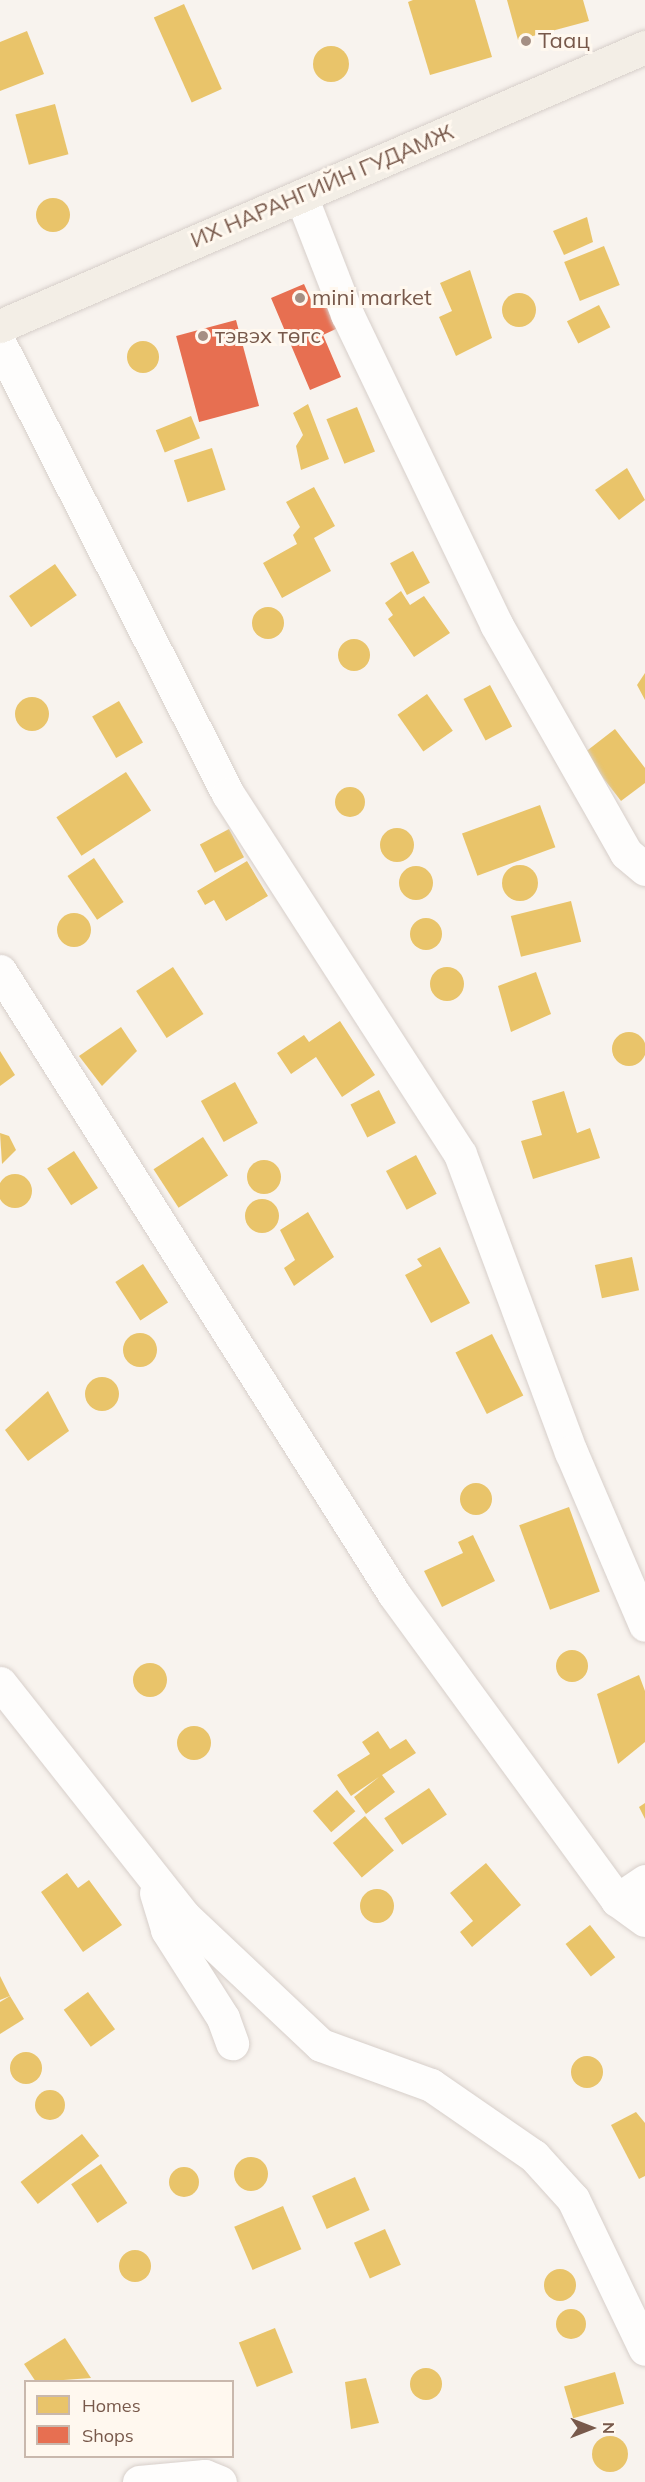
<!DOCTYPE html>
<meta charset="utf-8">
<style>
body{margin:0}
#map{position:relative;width:645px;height:2482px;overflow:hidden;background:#f8f3ee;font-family:Mulish,sans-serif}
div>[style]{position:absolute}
.homes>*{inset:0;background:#e9c46a;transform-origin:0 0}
.round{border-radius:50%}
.shops>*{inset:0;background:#e76f51;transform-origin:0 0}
.roads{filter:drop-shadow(0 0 2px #d7cfca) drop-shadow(0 0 2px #d7cfca)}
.minor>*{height:33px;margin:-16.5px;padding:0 16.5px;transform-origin:16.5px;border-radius:16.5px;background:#fefdfc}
.major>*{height:33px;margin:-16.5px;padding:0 16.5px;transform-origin:16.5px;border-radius:16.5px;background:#f3eee6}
.dots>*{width:16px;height:16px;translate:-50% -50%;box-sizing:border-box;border:3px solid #fff8ef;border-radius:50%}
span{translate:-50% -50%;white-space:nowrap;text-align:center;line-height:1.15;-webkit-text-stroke:6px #fff8ef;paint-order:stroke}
.poi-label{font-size:22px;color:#78594b}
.left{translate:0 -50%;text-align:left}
.street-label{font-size:22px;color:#78594b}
.legend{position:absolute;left:24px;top:2380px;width:210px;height:78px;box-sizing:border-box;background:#fff8ef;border:2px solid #c9b8ad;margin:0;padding:8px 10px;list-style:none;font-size:18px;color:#78594b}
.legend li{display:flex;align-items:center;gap:12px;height:30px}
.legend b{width:30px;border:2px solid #c9b8ad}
.north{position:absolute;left:561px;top:2398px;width:60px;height:60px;-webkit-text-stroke:4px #fff8ef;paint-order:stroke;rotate:90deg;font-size:16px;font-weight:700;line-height:24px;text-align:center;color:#78594b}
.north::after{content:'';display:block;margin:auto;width:21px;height:27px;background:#78594b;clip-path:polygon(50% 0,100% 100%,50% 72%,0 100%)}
</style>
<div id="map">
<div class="homes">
<div style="clip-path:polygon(413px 0,475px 0,492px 57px,430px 75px,408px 2px)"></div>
<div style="clip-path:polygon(507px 0,583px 0,589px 21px,518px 40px)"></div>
<div style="left:184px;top:4px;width:93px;height:33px;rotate:66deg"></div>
<div style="clip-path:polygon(27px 31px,44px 74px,0 91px,0 42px)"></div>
<div class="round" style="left:313px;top:46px;width:36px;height:36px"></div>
<div style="left:55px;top:104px;width:52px;height:41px;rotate:75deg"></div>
<div class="round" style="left:36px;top:198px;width:34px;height:34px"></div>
<div style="clip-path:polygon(587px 217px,593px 242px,564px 255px,553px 231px)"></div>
<div style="left:604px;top:246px;width:42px;height:43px;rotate:68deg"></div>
<div style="clip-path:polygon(470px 270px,492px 338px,456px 356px,439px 317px,452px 311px,440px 283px)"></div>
<div class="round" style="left:502px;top:293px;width:34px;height:34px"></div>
<div style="left:599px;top:305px;width:25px;height:36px;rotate:63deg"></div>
<div class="round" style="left:127px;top:341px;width:32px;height:32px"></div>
<div style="clip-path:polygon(308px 404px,329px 459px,301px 470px,296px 446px,303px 435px,293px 413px)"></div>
<div style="left:357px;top:407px;width:48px;height:33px;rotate:68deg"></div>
<div style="left:191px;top:416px;width:24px;height:38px;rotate:68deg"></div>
<div style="left:212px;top:448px;width:44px;height:40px;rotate:72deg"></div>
<div style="clip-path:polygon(627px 468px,645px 500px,619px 520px,595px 490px)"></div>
<div style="clip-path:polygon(314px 487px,335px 526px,314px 538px,331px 571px,282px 598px,263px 563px,297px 544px,293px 535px,300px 527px,286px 502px)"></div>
<div style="left:413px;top:551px;width:36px;height:26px;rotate:62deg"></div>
<div style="left:55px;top:564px;width:38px;height:56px;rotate:55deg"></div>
<div style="clip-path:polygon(401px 591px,410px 605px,424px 596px,450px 633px,414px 657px,388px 619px,393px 615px,385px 603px)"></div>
<div class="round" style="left:252px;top:607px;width:32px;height:32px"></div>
<div class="round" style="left:338px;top:639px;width:32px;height:32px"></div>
<div style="clip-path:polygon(645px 673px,645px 700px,637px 685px)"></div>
<div style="left:490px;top:685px;width:47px;height:30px;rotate:62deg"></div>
<div style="left:427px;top:694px;width:45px;height:36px;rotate:55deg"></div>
<div class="round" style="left:15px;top:697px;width:34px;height:34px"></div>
<div style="left:119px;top:701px;width:48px;height:31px;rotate:60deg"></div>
<div style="clip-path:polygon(615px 729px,645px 768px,645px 783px,621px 801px,584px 753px)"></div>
<div style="left:126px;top:772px;width:46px;height:83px;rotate:57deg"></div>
<div class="round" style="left:335px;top:787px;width:30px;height:30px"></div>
<div style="left:540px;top:805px;width:45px;height:83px;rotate:70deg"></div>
<div class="round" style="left:380px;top:828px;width:34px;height:34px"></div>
<div style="left:229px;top:829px;width:32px;height:33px;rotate:62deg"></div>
<div style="left:94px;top:858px;width:53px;height:32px;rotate:56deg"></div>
<div style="clip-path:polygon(247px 861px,268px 896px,226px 921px,214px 900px,205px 905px,197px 891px)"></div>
<div class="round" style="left:502px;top:865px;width:36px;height:36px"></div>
<div class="round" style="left:399px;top:866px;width:34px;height:34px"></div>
<div style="left:571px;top:901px;width:42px;height:62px;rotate:76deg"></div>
<div class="round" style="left:57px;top:913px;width:34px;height:34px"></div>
<div class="round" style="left:410px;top:918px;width:32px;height:32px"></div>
<div style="left:173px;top:967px;width:56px;height:44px;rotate:57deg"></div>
<div class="round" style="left:430px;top:967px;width:34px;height:34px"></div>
<div style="clip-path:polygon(536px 972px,551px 1014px,511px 1032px,498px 986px)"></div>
<div style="clip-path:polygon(340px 1021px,375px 1075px,342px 1097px,316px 1057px,291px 1074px,277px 1053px,304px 1035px,309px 1042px)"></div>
<div style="clip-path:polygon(121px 1027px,137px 1051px,102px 1086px,79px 1056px)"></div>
<div class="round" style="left:612px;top:1032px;width:34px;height:34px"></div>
<div style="clip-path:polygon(0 1051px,15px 1075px,0 1086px)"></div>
<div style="left:235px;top:1082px;width:47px;height:39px;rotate:61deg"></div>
<div style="left:379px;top:1090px;width:37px;height:32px;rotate:63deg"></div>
<div style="clip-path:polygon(564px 1091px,577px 1133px,590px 1128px,600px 1158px,533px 1179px,521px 1141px,542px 1135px,532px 1101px)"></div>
<div style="clip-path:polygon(0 1133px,9px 1136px,16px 1150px,2px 1164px)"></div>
<div style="left:203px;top:1137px;width:46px;height:59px;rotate:57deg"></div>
<div style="left:74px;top:1151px;width:44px;height:32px;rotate:57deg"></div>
<div style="left:416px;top:1155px;width:44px;height:34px;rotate:62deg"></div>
<div class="round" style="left:247px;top:1160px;width:34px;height:34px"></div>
<div class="round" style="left:-2px;top:1174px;width:34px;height:34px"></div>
<div class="round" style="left:245px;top:1199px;width:34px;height:34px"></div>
<div style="clip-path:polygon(308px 1212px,334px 1257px,294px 1286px,284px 1268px,295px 1260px,280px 1230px)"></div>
<div style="clip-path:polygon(440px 1247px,470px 1303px,431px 1323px,405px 1275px,422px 1266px,417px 1259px)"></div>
<div style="left:632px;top:1257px;width:34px;height:38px;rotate:78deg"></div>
<div style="left:143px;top:1264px;width:46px;height:33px;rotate:57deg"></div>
<div class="round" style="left:123px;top:1333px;width:34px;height:34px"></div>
<div style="left:492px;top:1334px;width:69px;height:41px;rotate:63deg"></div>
<div class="round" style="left:85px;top:1377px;width:34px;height:34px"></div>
<div style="clip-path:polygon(48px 1391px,69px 1431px,28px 1461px,5px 1430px)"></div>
<div class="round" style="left:460px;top:1483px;width:32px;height:32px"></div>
<div style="left:569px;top:1507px;width:90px;height:53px;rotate:70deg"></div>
<div style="clip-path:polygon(473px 1535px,495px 1581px,442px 1607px,424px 1571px,463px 1553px,458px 1542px)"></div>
<div class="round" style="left:556px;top:1650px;width:32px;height:32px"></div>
<div class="round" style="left:133px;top:1663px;width:34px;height:34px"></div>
<div style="clip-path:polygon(639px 1675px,645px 1691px,645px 1742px,618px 1764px,597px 1694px)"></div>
<div class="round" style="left:177px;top:1726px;width:34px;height:34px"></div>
<div style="clip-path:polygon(378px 1731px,390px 1749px,406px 1739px,416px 1753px,382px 1775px,395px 1792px,366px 1814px,354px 1797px,379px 1777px,351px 1796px,337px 1775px,370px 1754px,362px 1742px)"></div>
<div style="left:429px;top:1788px;width:32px;height:54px;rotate:56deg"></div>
<div style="left:337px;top:1790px;width:28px;height:32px;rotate:49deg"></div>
<div style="clip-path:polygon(645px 1803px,645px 1819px,639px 1807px)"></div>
<div style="left:365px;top:1816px;width:45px;height:42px;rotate:50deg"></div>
<div style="clip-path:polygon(486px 1863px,521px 1905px,472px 1947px,460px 1932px,473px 1921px,450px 1893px)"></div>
<div style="clip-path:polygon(67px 1873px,78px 1888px,89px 1880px,122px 1925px,83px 1952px,41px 1892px)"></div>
<div class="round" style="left:360px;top:1889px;width:34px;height:34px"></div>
<div style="left:590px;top:1925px;width:41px;height:31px;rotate:52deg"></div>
<div style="clip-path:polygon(0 1976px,10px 1996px,0 2000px)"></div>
<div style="left:88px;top:1992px;width:46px;height:30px;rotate:54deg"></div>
<div style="clip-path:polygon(10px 1996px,24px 2019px,0 2034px,0 2002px)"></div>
<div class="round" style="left:10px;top:2052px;width:32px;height:32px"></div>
<div class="round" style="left:571px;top:2056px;width:32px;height:32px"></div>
<div class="round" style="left:35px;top:2090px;width:30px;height:30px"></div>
<div style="clip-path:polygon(636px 2112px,645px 2123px,645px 2176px,639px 2179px,611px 2125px)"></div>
<div style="left:82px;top:2134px;width:28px;height:78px;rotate:52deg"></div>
<div class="round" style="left:234px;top:2157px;width:34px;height:34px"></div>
<div style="left:101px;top:2164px;width:47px;height:36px;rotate:56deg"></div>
<div class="round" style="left:169px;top:2167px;width:30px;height:30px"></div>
<div style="left:355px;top:2177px;width:36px;height:47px;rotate:66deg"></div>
<div style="left:283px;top:2206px;width:47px;height:53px;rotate:67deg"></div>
<div style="left:385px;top:2229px;width:39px;height:34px;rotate:66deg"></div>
<div class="round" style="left:119px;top:2250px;width:32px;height:32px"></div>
<div class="round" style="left:544px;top:2269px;width:32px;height:32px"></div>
<div class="round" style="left:556px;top:2309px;width:30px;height:30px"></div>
<div style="left:275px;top:2328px;width:48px;height:39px;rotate:68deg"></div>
<div style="clip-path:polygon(65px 2338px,91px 2378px,36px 2382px,24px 2364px)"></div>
<div class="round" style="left:410px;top:2368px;width:32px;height:32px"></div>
<div style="left:615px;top:2372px;width:33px;height:53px;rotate:74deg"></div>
<div style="clip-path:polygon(366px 2378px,379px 2423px,351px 2429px,345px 2382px)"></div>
<div class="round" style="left:592px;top:2436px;width:36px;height:36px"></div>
</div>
<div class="shops">
<div style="clip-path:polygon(304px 284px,313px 304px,327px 298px,340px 327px,323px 335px,341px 377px,310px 390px,271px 298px)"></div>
<div style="left:236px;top:320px;width:89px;height:62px;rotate:75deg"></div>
</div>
<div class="roads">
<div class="minor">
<div style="left:301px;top:196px;width:127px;rotate:68.7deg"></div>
<div style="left:347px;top:314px;width:344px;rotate:64.3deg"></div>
<div style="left:496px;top:624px;width:263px;rotate:60.4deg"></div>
<div style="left:626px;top:853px;width:25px;rotate:40deg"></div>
<div style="left:0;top:344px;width:504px;rotate:63.13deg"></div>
<div style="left:228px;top:794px;width:428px;rotate:57.2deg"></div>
<div style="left:460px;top:1154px;width:318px;rotate:69.6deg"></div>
<div style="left:571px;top:1452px;width:188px;rotate:66.8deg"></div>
<div style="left:0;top:971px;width:737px;rotate:57.69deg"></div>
<div style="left:394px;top:1594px;width:379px;rotate:53.9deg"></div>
<div style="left:617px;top:1900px;width:34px;rotate:36deg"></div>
<div style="left:0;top:1683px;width:297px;rotate:51.7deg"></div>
<div style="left:184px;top:1916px;width:188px;rotate:43.3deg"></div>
<div style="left:321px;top:2045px;width:117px;rotate:20deg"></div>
<div style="left:431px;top:2085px;width:125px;rotate:34.6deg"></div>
<div style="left:534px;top:2156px;width:58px;rotate:47.8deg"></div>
<div style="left:573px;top:2199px;width:166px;rotate:64.4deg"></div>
<div style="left:156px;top:1893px;width:39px;rotate:73deg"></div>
<div style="left:167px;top:1930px;width:104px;rotate:57.5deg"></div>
<div style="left:223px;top:2018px;width:27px;rotate:70deg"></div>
<div style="left:617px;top:1900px;width:34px;rotate:-34deg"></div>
<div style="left:139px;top:2482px;width:66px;rotate:-5.2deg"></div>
<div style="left:205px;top:2476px;width:16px;rotate:22deg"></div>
</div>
<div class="major">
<div style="left:0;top:326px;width:703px;rotate:-23.39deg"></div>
</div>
</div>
<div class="dots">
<div style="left:526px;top:41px;background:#a58f84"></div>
<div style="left:300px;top:298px;background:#a58f84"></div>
<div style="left:203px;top:336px;background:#a58f84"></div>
</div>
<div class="poi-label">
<span class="left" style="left:538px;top:41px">Таац</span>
<span class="left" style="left:312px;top:298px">mini market</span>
<span class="left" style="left:215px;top:336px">тэвэх төгс</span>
</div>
<div class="street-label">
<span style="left:322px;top:186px;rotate:-23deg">ИХ НАРАНГИЙН ГУДАМЖ</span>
</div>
<ul class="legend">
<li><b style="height:16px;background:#e9c46a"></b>Homes</li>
<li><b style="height:16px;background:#e76f51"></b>Shops</li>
</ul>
<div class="north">N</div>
</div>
